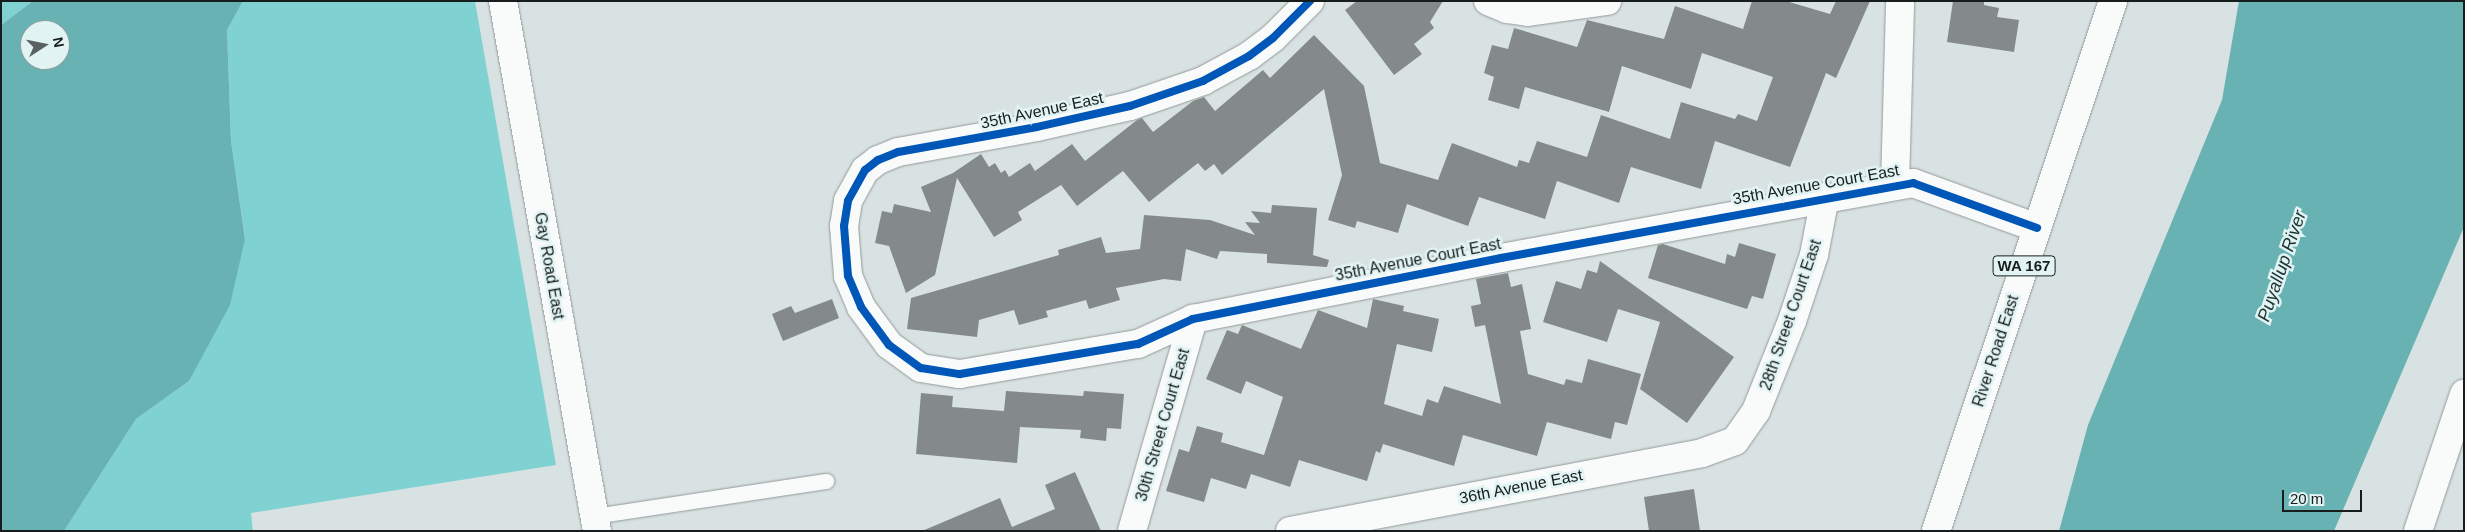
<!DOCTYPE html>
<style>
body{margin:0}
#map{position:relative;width:2465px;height:532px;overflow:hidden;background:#d9e2e2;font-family:Arial,sans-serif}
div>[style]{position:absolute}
.forest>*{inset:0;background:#80d2d2}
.water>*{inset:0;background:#69b2b3}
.building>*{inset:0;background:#848a8a}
.roads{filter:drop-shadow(0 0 1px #939999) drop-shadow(0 0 1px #939999)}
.service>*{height:15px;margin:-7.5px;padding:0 7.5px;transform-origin:7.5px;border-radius:7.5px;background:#f9fbfb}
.minor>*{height:28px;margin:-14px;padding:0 14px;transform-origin:14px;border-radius:14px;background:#f9fbfb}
.primary>*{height:28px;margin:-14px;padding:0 14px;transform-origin:14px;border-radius:14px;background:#f9fbfb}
.cycleway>*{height:8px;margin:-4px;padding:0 4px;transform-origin:4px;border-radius:4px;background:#0057b8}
span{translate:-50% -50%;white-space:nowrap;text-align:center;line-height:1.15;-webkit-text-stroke:5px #e2f3f3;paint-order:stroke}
.shield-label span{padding:1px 4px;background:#e2f3f3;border:1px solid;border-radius:4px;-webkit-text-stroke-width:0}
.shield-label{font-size:15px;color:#161d1c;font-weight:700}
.street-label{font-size:16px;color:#161d1c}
.water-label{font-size:18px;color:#1d3434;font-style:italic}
.frame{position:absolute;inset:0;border:2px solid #161d1c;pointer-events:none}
.north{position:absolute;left:20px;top:20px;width:50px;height:50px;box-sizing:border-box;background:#e2f3f3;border:1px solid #909d9d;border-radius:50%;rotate:79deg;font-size:14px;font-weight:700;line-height:20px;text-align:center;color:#161d1c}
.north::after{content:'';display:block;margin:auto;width:18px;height:22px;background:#5a6261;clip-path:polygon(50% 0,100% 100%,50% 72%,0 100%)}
.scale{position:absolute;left:2282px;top:490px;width:80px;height:22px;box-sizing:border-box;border:2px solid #161d1c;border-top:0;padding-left:6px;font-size:15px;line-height:18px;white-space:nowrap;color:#161d1c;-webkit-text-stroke:4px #e2f3f3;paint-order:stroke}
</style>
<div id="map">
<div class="forest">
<div style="clip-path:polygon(1px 1px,33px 1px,1px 25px)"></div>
<div style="clip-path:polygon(243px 1px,475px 1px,556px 465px,251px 513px,253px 531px,64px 531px,136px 419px,189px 381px,245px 238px,231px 141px,227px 30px)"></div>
</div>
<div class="water">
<div style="clip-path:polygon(evenodd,33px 1px,243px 1px,227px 30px,231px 141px,245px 239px,230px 305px,189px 381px,136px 419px,64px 531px,1px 531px,1px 25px,33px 1px,30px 30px,60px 30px,60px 60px,30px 60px,30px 30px)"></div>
<div style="clip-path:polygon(2239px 1px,2464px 1px,2464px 227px,2334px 531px,2059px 531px,2088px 425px,2222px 100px)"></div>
</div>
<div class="building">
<div style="clip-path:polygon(1357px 1px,1443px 1px,1430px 22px,1434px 28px,1414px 44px,1422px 54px,1394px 75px,1345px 10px)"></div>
<div style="clip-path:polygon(1752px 1px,1786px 1px,1830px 14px,1836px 1px,1870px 1px,1836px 78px,1826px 73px,1790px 167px,1715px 141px,1701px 189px,1631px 167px,1619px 203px,1557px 181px,1545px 219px,1479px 197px,1468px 226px,1407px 204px,1398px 233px,1357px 221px,1355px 228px,1328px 220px,1342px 175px,1324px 89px,1222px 175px,1214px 164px,1205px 171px,1198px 163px,1149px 202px,1123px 171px,1077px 206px,1061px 185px,1018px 212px,1022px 220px,994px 237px,957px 178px,935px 275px,906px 293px,889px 246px,875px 243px,882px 211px,892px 213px,894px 204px,931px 212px,921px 187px,953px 173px,981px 154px,989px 167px,995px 163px,1001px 173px,1005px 170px,1009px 177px,1030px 163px,1035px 171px,1072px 144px,1085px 161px,1137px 120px,1142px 118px,1153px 132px,1193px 101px,1204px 97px,1215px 111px,1263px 70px,1270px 78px,1314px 35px,1364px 86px,1380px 163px,1438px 180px,1452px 143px,1517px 167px,1519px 160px,1529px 163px,1537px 141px,1587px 157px,1601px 115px,1670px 139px,1681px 102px,1735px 119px,1738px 114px,1757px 121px,1773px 77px,1702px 53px,1691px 89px,1622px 66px,1609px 112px,1525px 87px,1519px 109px,1488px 100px,1494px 77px,1484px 73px,1492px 45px,1508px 49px,1514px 28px,1577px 47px,1587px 20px,1664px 39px,1675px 6px,1743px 29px)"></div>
<div style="clip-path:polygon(1953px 1px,1984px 1px,1984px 5px,1999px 8px,1997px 17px,2019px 20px,2014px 52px,1947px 42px)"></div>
<div style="clip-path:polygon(1272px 205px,1317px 208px,1313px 255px,1329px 260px,1327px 267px,1267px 263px,1267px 254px,1220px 251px,1217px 259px,1186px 249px,1181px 281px,1164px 279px,1116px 288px,1120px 300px,1089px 309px,1086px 300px,1046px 311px,1048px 317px,1019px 325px,1014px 310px,979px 320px,977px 337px,907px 329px,911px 298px,1059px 255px,1058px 250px,1101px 237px,1106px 253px,1140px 249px,1144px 215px,1210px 220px,1255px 235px,1245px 222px,1260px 223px,1251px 211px,1271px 213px)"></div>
<div style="clip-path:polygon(1739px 243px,1776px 254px,1763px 299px,1752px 296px,1747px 309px,1648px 278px,1658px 245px,1663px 244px,1725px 264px,1727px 254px,1735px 257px)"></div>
<div style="clip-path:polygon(1600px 261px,1734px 357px,1687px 423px,1640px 389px,1660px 322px,1618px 309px,1607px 342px,1543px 322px,1556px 281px,1581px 289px,1587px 270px,1597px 273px)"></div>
<div style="clip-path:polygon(1508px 273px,1511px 287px,1522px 284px,1531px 329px,1520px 331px,1528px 374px,1564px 385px,1566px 379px,1582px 383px,1588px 359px,1641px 374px,1627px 425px,1615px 422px,1611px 439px,1547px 422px,1537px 456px,1463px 435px,1454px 466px,1383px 444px,1380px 453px,1376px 451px,1367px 481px,1299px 460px,1290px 487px,1251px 474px,1246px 489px,1211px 478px,1204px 502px,1166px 491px,1179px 449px,1189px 452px,1197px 426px,1223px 433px,1221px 442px,1264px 455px,1283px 397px,1246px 381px,1241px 394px,1206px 379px,1227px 330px,1238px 334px,1242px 325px,1301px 349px,1318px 310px,1367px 328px,1373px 299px,1404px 306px,1403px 311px,1439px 319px,1432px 352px,1397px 344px,1384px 404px,1422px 416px,1427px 399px,1438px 403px,1444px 386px,1501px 404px,1485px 325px,1475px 327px,1471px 306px,1481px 304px,1476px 279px)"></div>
<div style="clip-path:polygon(832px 299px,839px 318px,783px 341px,772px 314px,791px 306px,795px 313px)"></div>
<div style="clip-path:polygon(1006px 391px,1083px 396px,1084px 391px,1124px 394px,1121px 429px,1107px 428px,1106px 441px,1080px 438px,1081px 430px,1020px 427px,1017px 463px,916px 454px,921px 393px,953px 396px,952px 407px,1004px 411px)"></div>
<div style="clip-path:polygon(1075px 472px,1101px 531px,922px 531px,1000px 498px,1012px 527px,1055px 509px,1045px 485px)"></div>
<div style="clip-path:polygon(1694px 489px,1700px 531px,1649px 531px,1644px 497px)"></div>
</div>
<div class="roads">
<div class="service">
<div style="left:594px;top:516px;width:235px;rotate:-8.6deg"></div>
</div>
<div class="minor">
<div style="left:503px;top:1px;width:538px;rotate:79.94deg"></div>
<div style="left:1310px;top:1px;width:52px;rotate:135deg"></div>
<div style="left:1273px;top:38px;width:30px;rotate:143deg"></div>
<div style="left:1249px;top:56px;width:52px;rotate:151.5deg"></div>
<div style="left:1203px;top:81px;width:77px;rotate:161.1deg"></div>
<div style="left:1130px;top:106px;width:95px;rotate:167.3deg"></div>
<div style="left:1037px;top:127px;width:141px;rotate:169.8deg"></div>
<div style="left:898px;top:152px;width:22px;rotate:158deg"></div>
<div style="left:878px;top:160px;width:16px;rotate:142deg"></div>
<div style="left:865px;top:170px;width:35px;rotate:119deg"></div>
<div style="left:848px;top:201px;width:25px;rotate:99deg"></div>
<div style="left:844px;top:226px;width:50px;rotate:85.4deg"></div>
<div style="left:848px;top:276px;width:34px;rotate:67deg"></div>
<div style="left:861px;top:307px;width:47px;rotate:53.6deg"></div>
<div style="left:889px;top:345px;width:39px;rotate:36deg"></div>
<div style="left:921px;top:368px;width:39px;rotate:9deg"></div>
<div style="left:960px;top:374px;width:181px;rotate:-9.6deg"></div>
<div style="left:1138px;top:344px;width:60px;rotate:-24.4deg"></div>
<div style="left:1193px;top:319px;width:314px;rotate:-11.2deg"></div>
<div style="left:1501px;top:258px;width:419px;rotate:-10.3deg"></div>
<div style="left:1913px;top:183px;width:132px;rotate:19.9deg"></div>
<div style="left:1488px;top:1px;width:21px;rotate:23deg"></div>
<div style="left:1507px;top:9px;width:21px;rotate:8deg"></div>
<div style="left:1528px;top:12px;width:80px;rotate:-7.9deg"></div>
<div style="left:1895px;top:185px;width:184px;rotate:-88.4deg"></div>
<div style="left:1132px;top:531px;width:221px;rotate:-73.9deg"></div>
<div style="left:1290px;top:531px;width:419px;rotate:-10.7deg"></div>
<div style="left:1702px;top:453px;width:35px;rotate:-20deg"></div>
<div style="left:1735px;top:441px;width:37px;rotate:-55deg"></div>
<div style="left:1756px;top:411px;width:97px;rotate:-68.2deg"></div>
<div style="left:1792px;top:321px;width:70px;rotate:-71.6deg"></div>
<div style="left:1814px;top:255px;width:59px;rotate:-79.3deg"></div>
<div style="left:2418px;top:531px;width:145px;rotate:-71.4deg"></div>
</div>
<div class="primary">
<div style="left:1936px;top:531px;width:559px;rotate:-71.53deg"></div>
</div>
</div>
<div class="cycleway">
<div style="left:1310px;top:1px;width:52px;rotate:135deg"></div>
<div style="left:1273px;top:38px;width:30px;rotate:143deg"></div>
<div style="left:1249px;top:56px;width:52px;rotate:151.5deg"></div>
<div style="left:1203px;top:81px;width:77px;rotate:161.1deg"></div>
<div style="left:1130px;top:106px;width:95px;rotate:167.3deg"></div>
<div style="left:1037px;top:127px;width:141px;rotate:169.8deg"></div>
<div style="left:898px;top:152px;width:22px;rotate:158deg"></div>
<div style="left:878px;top:160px;width:16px;rotate:142deg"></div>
<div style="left:865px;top:170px;width:35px;rotate:119deg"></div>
<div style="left:848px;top:201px;width:25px;rotate:99deg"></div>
<div style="left:844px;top:226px;width:50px;rotate:85.4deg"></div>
<div style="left:848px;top:276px;width:34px;rotate:67deg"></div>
<div style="left:861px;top:307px;width:47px;rotate:53.6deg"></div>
<div style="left:889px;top:345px;width:39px;rotate:36deg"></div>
<div style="left:921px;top:368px;width:39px;rotate:9deg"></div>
<div style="left:960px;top:374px;width:181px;rotate:-9.6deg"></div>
<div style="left:1138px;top:344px;width:60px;rotate:-24.4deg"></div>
<div style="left:1193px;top:319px;width:314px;rotate:-11.2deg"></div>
<div style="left:1501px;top:258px;width:419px;rotate:-10.3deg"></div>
<div style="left:1913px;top:183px;width:132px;rotate:19.9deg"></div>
</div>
<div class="shield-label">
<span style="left:2024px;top:266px">WA 167</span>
</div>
<div class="street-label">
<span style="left:1042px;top:111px;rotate:-12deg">35th Avenue East</span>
<span style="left:1816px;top:185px;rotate:-10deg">35th Avenue Court East</span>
<span style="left:1418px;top:260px;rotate:-11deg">35th Avenue Court East</span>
<span style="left:549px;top:266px;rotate:80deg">Gay Road East</span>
<span style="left:1791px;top:315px;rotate:-71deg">28th Street Court East</span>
<span style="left:1996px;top:351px;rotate:-72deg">River Road East</span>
<span style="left:1163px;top:425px;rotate:-74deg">30th Street Court East</span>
<span style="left:1521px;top:487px;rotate:-11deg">36th Avenue East</span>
</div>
<div class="water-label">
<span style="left:2282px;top:266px;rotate:-71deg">Puyallup River</span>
</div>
<div class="frame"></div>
<div class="north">N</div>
<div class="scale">20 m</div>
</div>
